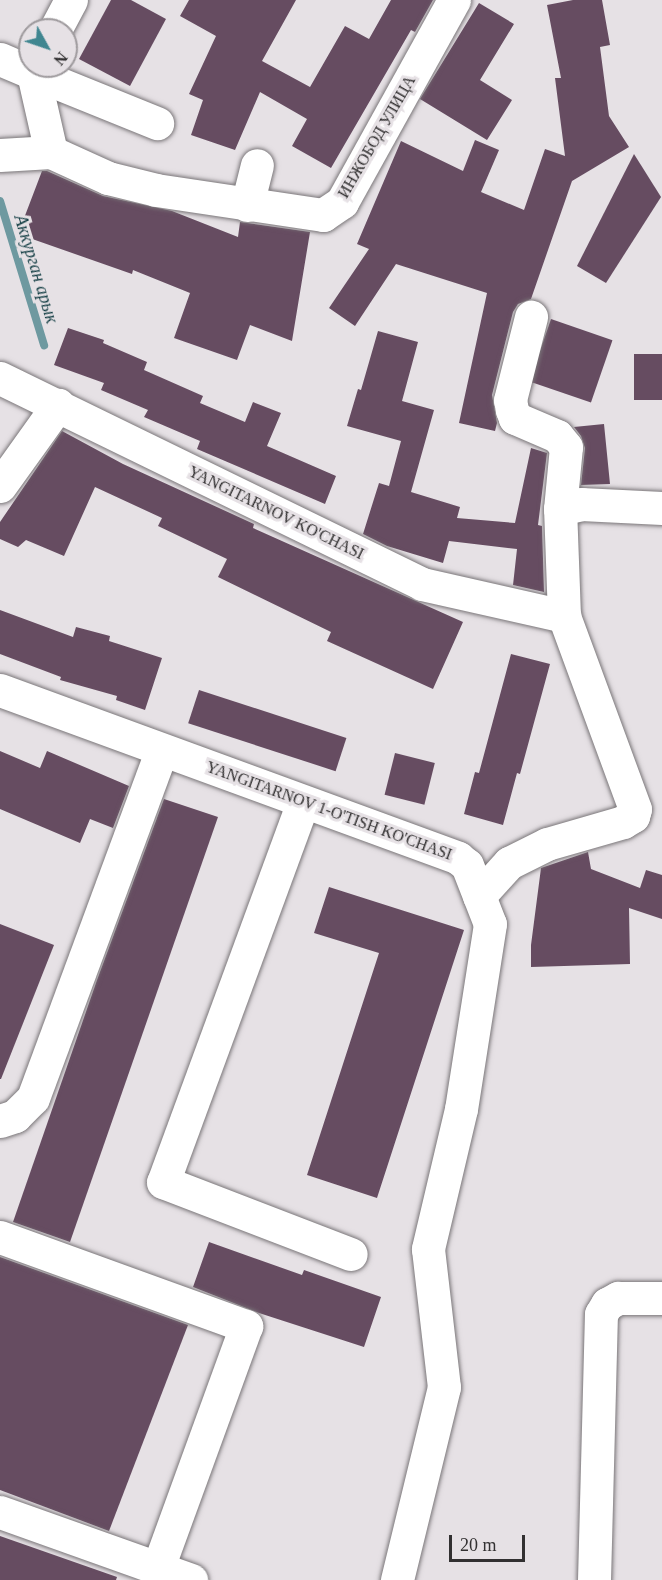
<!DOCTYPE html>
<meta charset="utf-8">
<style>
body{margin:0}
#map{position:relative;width:662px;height:1580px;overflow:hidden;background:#e6e1e5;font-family:"Times New Roman",serif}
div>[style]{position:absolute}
.stream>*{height:8px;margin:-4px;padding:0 4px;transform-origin:4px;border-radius:4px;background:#6e99a0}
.building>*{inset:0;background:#664c61;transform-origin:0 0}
.roads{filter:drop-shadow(0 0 2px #7a7679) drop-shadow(0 0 2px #7a7679)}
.minor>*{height:33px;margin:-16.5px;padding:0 16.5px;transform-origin:16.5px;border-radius:16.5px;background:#fff}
span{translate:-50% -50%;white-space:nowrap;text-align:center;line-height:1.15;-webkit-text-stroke:6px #e6e1e5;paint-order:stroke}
.street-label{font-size:16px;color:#323031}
.water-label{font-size:18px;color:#153f45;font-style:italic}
.north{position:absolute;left:18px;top:18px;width:60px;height:60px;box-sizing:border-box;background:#e6e1e5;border:2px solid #9e9a9d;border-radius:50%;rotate:130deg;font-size:16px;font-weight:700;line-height:24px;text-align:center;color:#323031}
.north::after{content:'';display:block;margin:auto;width:21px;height:27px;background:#408690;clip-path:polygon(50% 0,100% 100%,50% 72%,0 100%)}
.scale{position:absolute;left:449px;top:1535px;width:76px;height:27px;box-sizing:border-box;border:3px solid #323031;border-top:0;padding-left:8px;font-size:18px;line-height:21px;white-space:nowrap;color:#323031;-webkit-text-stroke:4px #e6e1e5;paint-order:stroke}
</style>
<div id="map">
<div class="stream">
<div style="left:0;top:201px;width:151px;rotate:73deg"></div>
</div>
<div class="building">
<div style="clip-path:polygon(111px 0,131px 0,166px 19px,130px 86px,79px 59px)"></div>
<div style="clip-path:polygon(189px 0,296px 0,262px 61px,310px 87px,345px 26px,369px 39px,391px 0,433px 0,415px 32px,411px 30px,331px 168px,292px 146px,307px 119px,260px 92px,235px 150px,191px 135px,203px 100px,189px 94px,216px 36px,180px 16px)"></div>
<div style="clip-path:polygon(573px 0,602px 0,610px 45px,600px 47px,609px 116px,629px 147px,572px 181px,531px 299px,518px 304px,513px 312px,492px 395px,497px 423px,495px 431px,459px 423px,487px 293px,396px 264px,355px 326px,329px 308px,369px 249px,357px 244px,401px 141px,463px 171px,475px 140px,499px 150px,481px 192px,524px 210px,545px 149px,565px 156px,555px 78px,561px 78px,547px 5px)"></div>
<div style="clip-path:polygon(479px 3px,514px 24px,480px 80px,512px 100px,487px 140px,420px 99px)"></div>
<div style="clip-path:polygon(634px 154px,661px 197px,606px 283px,577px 266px)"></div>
<div style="clip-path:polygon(42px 171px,47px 171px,103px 196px,172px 211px,238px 237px,240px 222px,310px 232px,292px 341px,250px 325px,237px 360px,174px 338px,190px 293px,133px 270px,132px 274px,18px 234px)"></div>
<div style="left:551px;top:319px;width:65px;height:66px;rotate:19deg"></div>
<div style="clip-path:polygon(68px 328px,104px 340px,103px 343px,147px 362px,144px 370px,203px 396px,200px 403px,245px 422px,253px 402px,281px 413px,267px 446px,336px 476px,325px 504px,197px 449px,200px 441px,144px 417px,148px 410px,101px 390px,104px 383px,54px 365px)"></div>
<div style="clip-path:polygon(378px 331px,418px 342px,402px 401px,434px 410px,411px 492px,460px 507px,457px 518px,515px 523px,531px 448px,547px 453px,538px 525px,542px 526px,544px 592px,513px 585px,517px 549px,449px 541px,443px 563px,387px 546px,363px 534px,379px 483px,389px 486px,401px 441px,347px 426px,358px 389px,361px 390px)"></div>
<div style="left:634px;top:354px;width:28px;height:46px"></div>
<div style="clip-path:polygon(604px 424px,610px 484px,581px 485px,585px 448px,581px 436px,574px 427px)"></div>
<div style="clip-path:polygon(62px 431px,123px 464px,254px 524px,253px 528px,463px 622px,433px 689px,327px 641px,331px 632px,218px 577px,227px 559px,158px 526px,162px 518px,95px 487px,64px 556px,26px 540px,18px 547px,0 539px,0 522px)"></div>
<div style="clip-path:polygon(0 610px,73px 637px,76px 627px,110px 636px,109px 641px,162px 658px,145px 710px,116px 700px,117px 696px,60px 680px,61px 677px,0 654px)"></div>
<div style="clip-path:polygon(511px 654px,550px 664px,520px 774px,517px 773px,503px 825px,464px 814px,475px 772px,479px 773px)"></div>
<div style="left:199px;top:690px;width:155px;height:35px;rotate:18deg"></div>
<div style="clip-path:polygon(0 751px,40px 768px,47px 751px,129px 786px,113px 828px,90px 819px,80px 843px,0 809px)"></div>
<div style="left:395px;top:753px;width:41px;height:43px;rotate:14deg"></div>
<div style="clip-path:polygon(164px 799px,218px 817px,70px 1242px,13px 1222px,97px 980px)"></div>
<div style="clip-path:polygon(588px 852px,591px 869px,640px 888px,646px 870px,662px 875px,662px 919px,629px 908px,630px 964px,531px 967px,531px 945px,541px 868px)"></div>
<div style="clip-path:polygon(329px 887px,464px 930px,377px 1198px,307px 1175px,379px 953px,314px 933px)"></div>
<div style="clip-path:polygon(0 924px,54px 945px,1px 1079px,0 1079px)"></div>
<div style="clip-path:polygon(209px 1242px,302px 1275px,304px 1270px,381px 1297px,364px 1347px,259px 1313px,193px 1287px)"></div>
<div style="clip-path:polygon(0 1257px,188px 1325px,109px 1531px,0 1490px)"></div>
<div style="clip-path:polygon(0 1536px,117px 1577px,116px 1580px,0 1580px)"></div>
</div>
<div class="roads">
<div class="minor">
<div style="left:55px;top:30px;width:34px;rotate:-62deg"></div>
<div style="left:0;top:59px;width:36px;rotate:23deg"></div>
<div style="left:33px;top:73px;width:81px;rotate:77.2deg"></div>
<div style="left:51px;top:152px;width:63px;rotate:24.5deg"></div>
<div style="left:108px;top:178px;width:49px;rotate:14deg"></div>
<div style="left:156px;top:190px;width:169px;rotate:8.5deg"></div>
<div style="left:323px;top:215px;width:23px;rotate:-34deg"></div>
<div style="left:342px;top:202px;width:231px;rotate:-61deg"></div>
<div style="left:37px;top:66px;width:8px;rotate:120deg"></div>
<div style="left:33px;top:73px;width:134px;rotate:22deg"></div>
<div style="left:0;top:155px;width:51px;rotate:-3.4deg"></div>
<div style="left:247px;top:205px;width:41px;rotate:-76deg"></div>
<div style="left:0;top:378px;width:470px;rotate:26deg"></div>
<div style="left:422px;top:584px;width:146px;rotate:12.7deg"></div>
<div style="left:0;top:486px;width:100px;rotate:-54.4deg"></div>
<div style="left:560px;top:509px;width:22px;rotate:-13deg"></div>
<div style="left:581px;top:504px;width:81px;rotate:2.8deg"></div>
<div style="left:0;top:690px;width:488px;rotate:20.1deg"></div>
<div style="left:458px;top:858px;width:11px;rotate:38deg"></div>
<div style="left:467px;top:865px;width:63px;rotate:68.7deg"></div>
<div style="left:490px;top:924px;width:187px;rotate:98.9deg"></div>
<div style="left:461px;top:1109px;width:144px;rotate:103.3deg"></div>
<div style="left:428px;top:1249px;width:139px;rotate:83.4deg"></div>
<div style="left:444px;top:1387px;width:199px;rotate:103.7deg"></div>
<div style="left:303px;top:802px;width:405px;rotate:110.2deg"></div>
<div style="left:163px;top:1182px;width:201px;rotate:21deg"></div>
<div style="left:479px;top:896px;width:45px;rotate:-47.7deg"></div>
<div style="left:509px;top:863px;width:42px;rotate:-26.6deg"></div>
<div style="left:547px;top:844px;width:79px;rotate:-16.1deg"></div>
<div style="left:623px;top:822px;width:12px;rotate:-31deg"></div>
<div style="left:633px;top:816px;width:7px;rotate:-74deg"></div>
<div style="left:635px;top:809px;width:206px;rotate:-110.2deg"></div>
<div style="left:564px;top:616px;width:107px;rotate:-92.1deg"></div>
<div style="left:560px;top:509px;width:62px;rotate:-84.5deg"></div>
<div style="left:566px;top:447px;width:14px;rotate:-129deg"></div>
<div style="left:557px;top:436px;width:46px;rotate:-156.8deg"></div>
<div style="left:515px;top:418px;width:9px;rotate:-111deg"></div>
<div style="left:512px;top:410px;width:10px;rotate:-101deg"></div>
<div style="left:510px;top:400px;width:86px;rotate:-75.8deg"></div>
<div style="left:0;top:1121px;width:16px;rotate:-18deg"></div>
<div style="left:15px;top:1116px;width:25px;rotate:-45deg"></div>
<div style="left:33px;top:1098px;width:371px;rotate:-69.7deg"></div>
<div style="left:0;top:1237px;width:262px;rotate:19.9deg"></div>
<div style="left:246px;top:1326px;width:258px;rotate:110deg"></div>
<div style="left:0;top:1512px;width:203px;rotate:19.6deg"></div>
<div style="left:594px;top:1580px;width:266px;rotate:-88.5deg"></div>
<div style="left:601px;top:1314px;width:12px;rotate:-59deg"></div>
<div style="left:607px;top:1304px;width:13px;rotate:-29deg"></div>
<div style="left:618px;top:1298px;width:44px"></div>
</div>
</div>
<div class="street-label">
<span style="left:377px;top:137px;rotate:-60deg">ИНЖОБОД УЛИЦА</span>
<span style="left:276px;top:513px;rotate:26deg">YANGITARNOV KO'CHASI</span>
<span style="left:329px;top:811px;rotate:20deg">YANGITARNOV 1-O'TISH KO'CHASI</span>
</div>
<div class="water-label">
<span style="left:36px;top:269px;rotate:73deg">Аккурган арык</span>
</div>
<div class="north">N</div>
<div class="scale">20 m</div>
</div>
